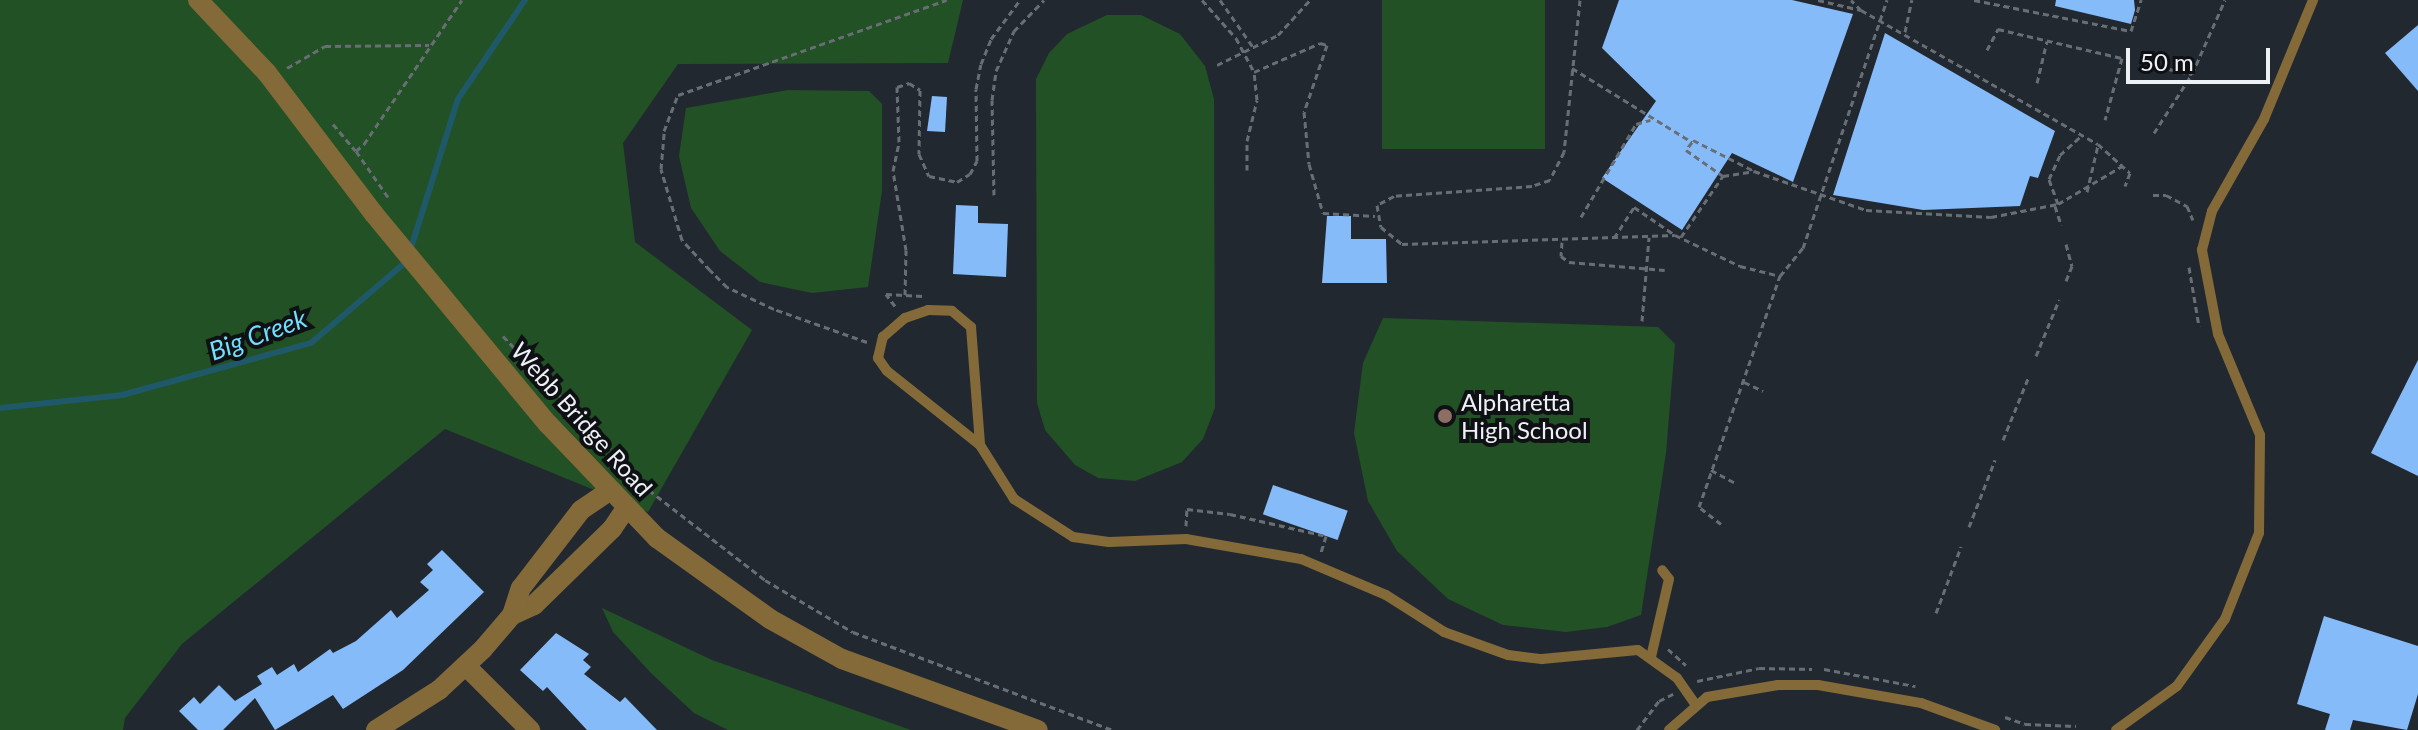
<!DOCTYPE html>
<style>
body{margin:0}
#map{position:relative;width:2418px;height:730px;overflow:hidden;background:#222830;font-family:Lato,sans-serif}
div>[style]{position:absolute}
.green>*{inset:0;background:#215124;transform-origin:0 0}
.stream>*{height:6px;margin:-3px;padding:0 3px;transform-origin:3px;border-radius:3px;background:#1f5969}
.building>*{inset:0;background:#86bbfa;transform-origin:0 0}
.path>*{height:3px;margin-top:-1.5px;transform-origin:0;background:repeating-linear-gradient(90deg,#696e75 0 6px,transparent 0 10px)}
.service>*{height:10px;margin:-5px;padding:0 5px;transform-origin:5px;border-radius:5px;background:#846a38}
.minor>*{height:20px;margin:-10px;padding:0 10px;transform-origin:10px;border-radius:10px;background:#846a38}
.tertiary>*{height:20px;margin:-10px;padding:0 10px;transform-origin:10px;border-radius:10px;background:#846a38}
.dots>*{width:22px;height:22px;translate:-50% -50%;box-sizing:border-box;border:4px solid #0e1014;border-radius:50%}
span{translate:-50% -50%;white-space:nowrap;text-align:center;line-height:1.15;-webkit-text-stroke:8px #0e1014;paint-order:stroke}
.poi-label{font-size:24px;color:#edf1f6}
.left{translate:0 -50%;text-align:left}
.street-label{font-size:24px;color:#edf1f6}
.water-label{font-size:26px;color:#71dffe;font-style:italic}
.scale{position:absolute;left:2126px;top:48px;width:144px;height:36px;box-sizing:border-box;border:4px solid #edf1f6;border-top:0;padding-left:10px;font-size:24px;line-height:28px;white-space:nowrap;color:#edf1f6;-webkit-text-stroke:6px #0e1014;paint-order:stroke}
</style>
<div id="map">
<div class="green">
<div style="clip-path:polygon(0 0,963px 0,948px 63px,678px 64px,623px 143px,635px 242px,752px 330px,648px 512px,445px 429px,182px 644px,125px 718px,123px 730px,0 730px)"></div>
<div style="left:1382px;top:0;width:163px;height:149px"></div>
<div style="clip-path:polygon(1107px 15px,1141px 15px,1180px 34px,1205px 66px,1214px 99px,1215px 408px,1203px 439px,1182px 462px,1135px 481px,1098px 478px,1075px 465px,1045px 430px,1037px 403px,1036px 79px,1049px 53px,1067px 34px)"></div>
<div style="clip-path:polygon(788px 90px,869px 91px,882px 104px,882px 191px,868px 287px,812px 293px,760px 282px,720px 251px,691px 208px,679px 156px,686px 108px)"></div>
<div style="clip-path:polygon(1383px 318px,1658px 327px,1675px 344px,1666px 453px,1641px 615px,1607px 627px,1566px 632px,1503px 625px,1448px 599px,1397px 551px,1368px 501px,1354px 433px,1363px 363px)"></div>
<div style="clip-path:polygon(602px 608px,712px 660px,911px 730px,728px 730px,694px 713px,652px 674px,613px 632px)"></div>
</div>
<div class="stream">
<div style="left:410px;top:251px;width:159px;rotate:-72.5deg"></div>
<div style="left:458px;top:99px;width:120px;rotate:-55.9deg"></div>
<div style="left:0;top:408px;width:123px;rotate:-6.1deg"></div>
<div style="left:122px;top:395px;width:196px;rotate:-15.4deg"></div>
<div style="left:311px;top:343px;width:125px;rotate:-40.5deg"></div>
</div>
<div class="building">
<div style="clip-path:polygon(1619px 0,1792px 0,1853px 14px,1793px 182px,1732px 153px,1682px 230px,1602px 178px,1656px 101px,1602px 48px)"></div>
<div style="clip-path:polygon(2056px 0,2134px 0,2135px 10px,2131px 24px,2055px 6px)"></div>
<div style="clip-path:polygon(2418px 25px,2418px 91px,2385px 53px)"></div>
<div style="clip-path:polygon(1885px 33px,2055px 131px,2038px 178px,2030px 176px,2020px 206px,1923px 210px,1833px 195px)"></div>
<div style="clip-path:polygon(932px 96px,947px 97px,945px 132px,927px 131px)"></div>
<div style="clip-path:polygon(956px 205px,978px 206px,978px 223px,1008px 224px,1006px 277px,953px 274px)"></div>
<div style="clip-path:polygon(1327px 216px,1351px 216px,1351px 239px,1386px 239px,1387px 283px,1322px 283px)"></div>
<div style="clip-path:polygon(2418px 360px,2418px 476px,2371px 453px)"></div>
<div style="left:1273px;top:485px;width:79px;height:31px;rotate:19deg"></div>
<div style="clip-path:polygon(442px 550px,484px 592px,403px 670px,343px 709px,333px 695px,275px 730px,255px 698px,223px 730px,198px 730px,179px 711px,194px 697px,200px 704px,219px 685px,235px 701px,262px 684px,257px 676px,272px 667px,277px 675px,294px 664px,298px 672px,330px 649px,333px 653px,356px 641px,391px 610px,397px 618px,429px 590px,420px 582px,433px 570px,427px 564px)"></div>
<div style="clip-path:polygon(2324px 616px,2418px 646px,2418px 694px,2407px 730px,2353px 720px,2350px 730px,2325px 730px,2330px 714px,2297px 704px)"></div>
<div style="clip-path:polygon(556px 633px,589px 654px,583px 660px,591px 667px,584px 674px,620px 702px,625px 697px,657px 730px,587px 730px,547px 687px,543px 691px,520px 670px)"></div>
</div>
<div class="path">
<div style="left:1202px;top:0;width:51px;rotate:48.2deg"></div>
<div style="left:1236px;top:38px;width:38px;rotate:62deg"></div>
<div style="left:1254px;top:72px;width:72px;rotate:-23.7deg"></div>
<div style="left:1320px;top:43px;width:7px;rotate:16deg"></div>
<div style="left:1327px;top:45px;width:71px;rotate:108.9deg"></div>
<div style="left:1304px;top:112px;width:52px;rotate:84.5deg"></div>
<div style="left:1309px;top:164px;width:51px;rotate:74.1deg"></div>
<div style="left:1323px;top:213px;width:52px;rotate:3.3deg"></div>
<div style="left:1220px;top:0;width:57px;rotate:54.9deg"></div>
<div style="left:1580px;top:0;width:153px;rotate:96deg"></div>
<div style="left:1564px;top:152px;width:31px;rotate:117deg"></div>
<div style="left:1550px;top:180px;width:19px;rotate:162deg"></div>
<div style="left:1532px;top:186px;width:138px;rotate:175.9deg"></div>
<div style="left:1394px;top:196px;width:19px;rotate:152deg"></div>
<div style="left:1377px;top:205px;width:22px;rotate:80deg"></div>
<div style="left:1381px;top:227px;width:27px;rotate:39deg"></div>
<div style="left:1402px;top:244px;width:273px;rotate:-1.9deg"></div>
<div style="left:1675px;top:235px;width:72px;rotate:25.5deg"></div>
<div style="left:1740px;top:266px;width:41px;rotate:14deg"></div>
<div style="left:1818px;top:0;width:44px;rotate:13.1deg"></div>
<div style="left:1861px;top:10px;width:14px;rotate:-135deg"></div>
<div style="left:1974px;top:0;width:160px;rotate:11.2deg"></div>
<div style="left:2131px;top:31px;width:33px;rotate:-72deg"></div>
<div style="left:1861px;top:10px;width:272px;rotate:29.5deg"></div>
<div style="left:2098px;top:144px;width:43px;rotate:42.2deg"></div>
<div style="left:2130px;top:173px;width:14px;rotate:111deg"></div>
<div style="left:1905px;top:32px;width:33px;rotate:-78deg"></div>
<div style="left:1987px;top:50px;width:24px;rotate:-62deg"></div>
<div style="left:1998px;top:29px;width:127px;rotate:13.2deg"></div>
<div style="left:2122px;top:58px;width:64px;rotate:105.3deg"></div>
<div style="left:1217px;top:65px;width:68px;rotate:-26.2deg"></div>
<div style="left:1278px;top:35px;width:47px;rotate:-47.6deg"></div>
<div style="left:2150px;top:65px;width:43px;rotate:12.1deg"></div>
<div style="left:287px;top:68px;width:44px;rotate:-30.1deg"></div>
<div style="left:325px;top:46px;width:104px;rotate:-0.6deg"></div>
<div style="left:1572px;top:68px;width:141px;rotate:31.7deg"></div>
<div style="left:1692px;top:142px;width:10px;rotate:127deg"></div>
<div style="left:1686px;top:150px;width:45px;rotate:35.1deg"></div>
<div style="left:2037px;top:83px;width:43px;rotate:-76.6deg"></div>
<div style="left:333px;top:124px;width:35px;rotate:50deg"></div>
<div style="left:356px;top:151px;width:11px;rotate:-41deg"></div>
<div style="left:364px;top:144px;width:174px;rotate:-55.8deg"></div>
<div style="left:2154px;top:133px;width:70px;rotate:-57.2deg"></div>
<div style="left:2192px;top:74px;width:81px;rotate:-66deg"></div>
<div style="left:1693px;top:140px;width:68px;rotate:26.9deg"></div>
<div style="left:356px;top:151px;width:56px;rotate:55.2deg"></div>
<div style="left:1247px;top:170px;width:29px;rotate:-90deg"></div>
<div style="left:1247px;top:141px;width:42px;rotate:-76.3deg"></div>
<div style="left:1257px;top:100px;width:28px;rotate:-96deg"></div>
<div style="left:2087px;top:192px;width:48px;rotate:-76.8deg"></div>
<div style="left:994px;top:195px;width:95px;rotate:-91.2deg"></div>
<div style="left:992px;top:100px;width:29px;rotate:-82deg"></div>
<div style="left:996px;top:71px;width:44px;rotate:-65.8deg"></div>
<div style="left:1014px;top:31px;width:43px;rotate:-45.9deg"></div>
<div style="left:2153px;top:195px;width:13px"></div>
<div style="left:2166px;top:195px;width:24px;rotate:28deg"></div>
<div style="left:2187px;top:206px;width:15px;rotate:67deg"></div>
<div style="left:2058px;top:204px;width:27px;rotate:-110deg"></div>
<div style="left:2049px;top:179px;width:26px;rotate:-65deg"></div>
<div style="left:2060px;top:155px;width:30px;rotate:-42deg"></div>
<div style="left:2055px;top:206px;width:20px;rotate:72deg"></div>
<div style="left:1581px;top:217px;width:108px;rotate:-59.4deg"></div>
<div style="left:1636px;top:124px;width:15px;rotate:-16deg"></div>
<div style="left:1681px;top:237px;width:74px;rotate:-55.5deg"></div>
<div style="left:1723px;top:176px;width:31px;rotate:-9deg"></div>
<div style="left:1754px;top:171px;width:119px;rotate:19.2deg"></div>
<div style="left:1866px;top:210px;width:125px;rotate:3.2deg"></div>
<div style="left:1991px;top:217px;width:68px;rotate:-11deg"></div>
<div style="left:2058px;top:204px;width:77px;rotate:-30.6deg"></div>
<div style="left:1614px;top:238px;width:37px;rotate:-57deg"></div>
<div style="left:1634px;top:207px;width:50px;rotate:34.3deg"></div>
<div style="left:1562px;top:242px;width:14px;rotate:94deg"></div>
<div style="left:1561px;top:256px;width:10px;rotate:37deg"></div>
<div style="left:1569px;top:262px;width:96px;rotate:4.8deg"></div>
<div style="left:2066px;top:244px;width:23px;rotate:75deg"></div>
<div style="left:2072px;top:266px;width:16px;rotate:112deg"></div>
<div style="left:2189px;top:267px;width:60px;rotate:80.4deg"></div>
<div style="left:905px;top:295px;width:45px;rotate:-88.7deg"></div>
<div style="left:906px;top:250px;width:80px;rotate:-99.3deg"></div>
<div style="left:893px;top:171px;width:30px;rotate:-78deg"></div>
<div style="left:899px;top:142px;width:55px;rotate:-92.1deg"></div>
<div style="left:897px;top:87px;width:13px;rotate:-18deg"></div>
<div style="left:909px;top:83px;width:13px;rotate:32deg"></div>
<div style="left:920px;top:90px;width:64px;rotate:90.9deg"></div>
<div style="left:919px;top:154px;width:24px;rotate:66deg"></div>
<div style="left:929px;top:176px;width:29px;rotate:12deg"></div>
<div style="left:957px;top:182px;width:15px;rotate:-32deg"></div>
<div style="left:970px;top:174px;width:15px;rotate:-62deg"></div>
<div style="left:977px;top:161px;width:72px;rotate:-90.8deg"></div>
<div style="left:976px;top:89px;width:25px;rotate:-79deg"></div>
<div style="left:981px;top:64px;width:27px;rotate:-68deg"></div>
<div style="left:991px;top:39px;width:49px;rotate:-53.4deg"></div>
<div style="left:895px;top:306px;width:15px;rotate:-127deg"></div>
<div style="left:886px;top:294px;width:37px;rotate:3deg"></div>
<div style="left:1642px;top:321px;width:84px;rotate:-85.2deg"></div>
<div style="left:503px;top:336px;width:212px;rotate:46.5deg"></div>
<div style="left:649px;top:490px;width:147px;rotate:37.8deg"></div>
<div style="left:765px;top:580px;width:102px;rotate:30.6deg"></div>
<div style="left:853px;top:632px;width:278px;rotate:20.7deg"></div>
<div style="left:867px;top:342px;width:99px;rotate:-160.5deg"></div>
<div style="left:774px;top:309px;width:52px;rotate:-154.9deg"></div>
<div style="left:727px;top:287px;width:24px;rotate:-135deg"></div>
<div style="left:710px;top:270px;width:41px;rotate:-133deg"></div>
<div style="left:682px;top:240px;width:74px;rotate:-106.5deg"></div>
<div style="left:661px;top:169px;width:38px;rotate:-85deg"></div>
<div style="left:664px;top:131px;width:39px;rotate:-69deg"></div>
<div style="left:678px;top:95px;width:285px;rotate:-19.5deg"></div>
<div style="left:2036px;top:356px;width:61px;rotate:-67.7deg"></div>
<div style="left:1744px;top:382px;width:21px;rotate:25deg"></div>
<div style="left:2003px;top:440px;width:69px;rotate:-67.9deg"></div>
<div style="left:1711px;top:470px;width:26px;rotate:28deg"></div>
<div style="left:1721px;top:524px;width:28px;rotate:-142deg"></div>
<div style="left:1699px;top:507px;width:245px;rotate:-70.7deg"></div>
<div style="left:1780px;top:276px;width:36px;rotate:-51deg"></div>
<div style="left:1803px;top:248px;width:262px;rotate:-71.3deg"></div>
<div style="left:1186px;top:526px;width:17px;rotate:-87deg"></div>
<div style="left:1187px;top:509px;width:43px;rotate:6.6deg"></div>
<div style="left:1230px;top:514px;width:98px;rotate:12.9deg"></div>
<div style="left:1326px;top:536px;width:17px;rotate:107deg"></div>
<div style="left:1969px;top:527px;width:72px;rotate:-68.8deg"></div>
<div style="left:1936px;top:613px;width:71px;rotate:-69.3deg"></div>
<div style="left:1668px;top:649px;width:24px;rotate:42deg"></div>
<div style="left:1824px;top:669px;width:93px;rotate:10.6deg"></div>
<div style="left:1697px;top:681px;width:63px;rotate:-11.8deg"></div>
<div style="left:1759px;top:668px;width:53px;rotate:1.1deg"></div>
<div style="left:2005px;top:717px;width:21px;rotate:19deg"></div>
<div style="left:2025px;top:724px;width:51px;rotate:2.2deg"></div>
<div style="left:1637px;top:730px;width:36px;rotate:-53deg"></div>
<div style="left:1659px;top:701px;width:16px;rotate:-27deg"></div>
</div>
<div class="service">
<div style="left:980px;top:445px;width:119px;rotate:-141.5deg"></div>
<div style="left:887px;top:371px;width:16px;rotate:-125deg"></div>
<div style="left:878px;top:358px;width:22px;rotate:-77deg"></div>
<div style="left:883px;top:337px;width:29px;rotate:-41deg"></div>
<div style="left:905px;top:318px;width:24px;rotate:-19deg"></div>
<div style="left:928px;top:310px;width:24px;rotate:2deg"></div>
<div style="left:952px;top:311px;width:25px;rotate:40deg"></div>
<div style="left:971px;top:327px;width:118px;rotate:85.6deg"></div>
<div style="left:980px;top:445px;width:64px;rotate:57.8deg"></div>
<div style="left:1014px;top:499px;width:70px;rotate:32.8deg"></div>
<div style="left:1073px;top:537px;width:36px;rotate:8deg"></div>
<div style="left:1109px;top:542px;width:77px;rotate:-2.2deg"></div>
<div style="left:1186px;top:539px;width:117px;rotate:9.9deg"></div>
<div style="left:1301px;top:559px;width:92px;rotate:23deg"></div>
<div style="left:1386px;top:595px;width:69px;rotate:32.5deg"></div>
<div style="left:1444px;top:632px;width:68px;rotate:19.8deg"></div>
<div style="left:1508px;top:655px;width:34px;rotate:7deg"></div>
<div style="left:1542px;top:659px;width:96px;rotate:-5.4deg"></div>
<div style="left:1638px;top:650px;width:48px;rotate:35.7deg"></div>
<div style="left:1677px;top:678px;width:33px;rotate:55deg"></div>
<div style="left:1651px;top:657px;width:80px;rotate:-77deg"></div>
<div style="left:1669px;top:579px;width:11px;rotate:-128deg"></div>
<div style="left:1669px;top:730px;width:50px;rotate:-41deg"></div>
<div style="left:1707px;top:697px;width:72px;rotate:-9.6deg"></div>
<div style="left:1778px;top:685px;width:40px"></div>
<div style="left:1818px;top:685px;width:105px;rotate:9.9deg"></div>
<div style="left:1921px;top:703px;width:79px;rotate:20deg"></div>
<div style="left:2116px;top:730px;width:75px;rotate:-35.8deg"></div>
<div style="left:2177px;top:686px;width:82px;rotate:-54.4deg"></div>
<div style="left:2225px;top:619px;width:92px;rotate:-68.4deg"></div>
<div style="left:2259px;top:533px;width:98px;rotate:-89.4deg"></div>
<div style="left:2260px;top:435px;width:109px;rotate:-112.6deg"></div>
<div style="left:2218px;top:334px;width:86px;rotate:-100.8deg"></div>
<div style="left:2202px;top:250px;width:40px;rotate:-75.6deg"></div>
<div style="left:2212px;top:211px;width:106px;rotate:-60.5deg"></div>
<div style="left:2264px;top:119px;width:129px;rotate:-67.6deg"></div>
</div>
<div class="minor">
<div style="left:512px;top:615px;width:24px;rotate:-24deg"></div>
<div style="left:534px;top:605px;width:109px;rotate:-44.3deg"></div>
<div style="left:612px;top:529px;width:25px;rotate:-56deg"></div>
<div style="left:466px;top:666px;width:91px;rotate:45deg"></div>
<div style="left:376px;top:730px;width:75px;rotate:-32.4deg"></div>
<div style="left:439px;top:690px;width:60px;rotate:-43deg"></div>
<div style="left:483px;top:649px;width:45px;rotate:-49.5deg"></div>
<div style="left:512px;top:615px;width:28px;rotate:-72deg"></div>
<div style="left:521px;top:588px;width:98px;rotate:-52.4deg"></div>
<div style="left:581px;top:510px;width:34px;rotate:-34deg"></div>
</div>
<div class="tertiary">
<div style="left:198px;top:0;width:100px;rotate:46.6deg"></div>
<div style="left:267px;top:73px;width:177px;rotate:52.8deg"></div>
<div style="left:374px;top:214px;width:273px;rotate:50.4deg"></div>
<div style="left:548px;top:424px;width:158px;rotate:46.3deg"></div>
<div style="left:657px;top:538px;width:139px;rotate:35.6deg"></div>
<div style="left:770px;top:619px;width:82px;rotate:29.1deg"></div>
<div style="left:842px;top:659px;width:208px;rotate:19.9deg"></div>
</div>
<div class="dots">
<div style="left:1445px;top:416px;background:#8d6e63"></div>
</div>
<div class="poi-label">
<span class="left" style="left:1461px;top:416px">Alpharetta<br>High School</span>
</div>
<div class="street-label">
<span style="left:582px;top:419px;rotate:48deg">Webb Bridge Road</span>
</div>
<div class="water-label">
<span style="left:258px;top:335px;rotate:-20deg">Big Creek</span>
</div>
<div class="scale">50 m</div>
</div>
